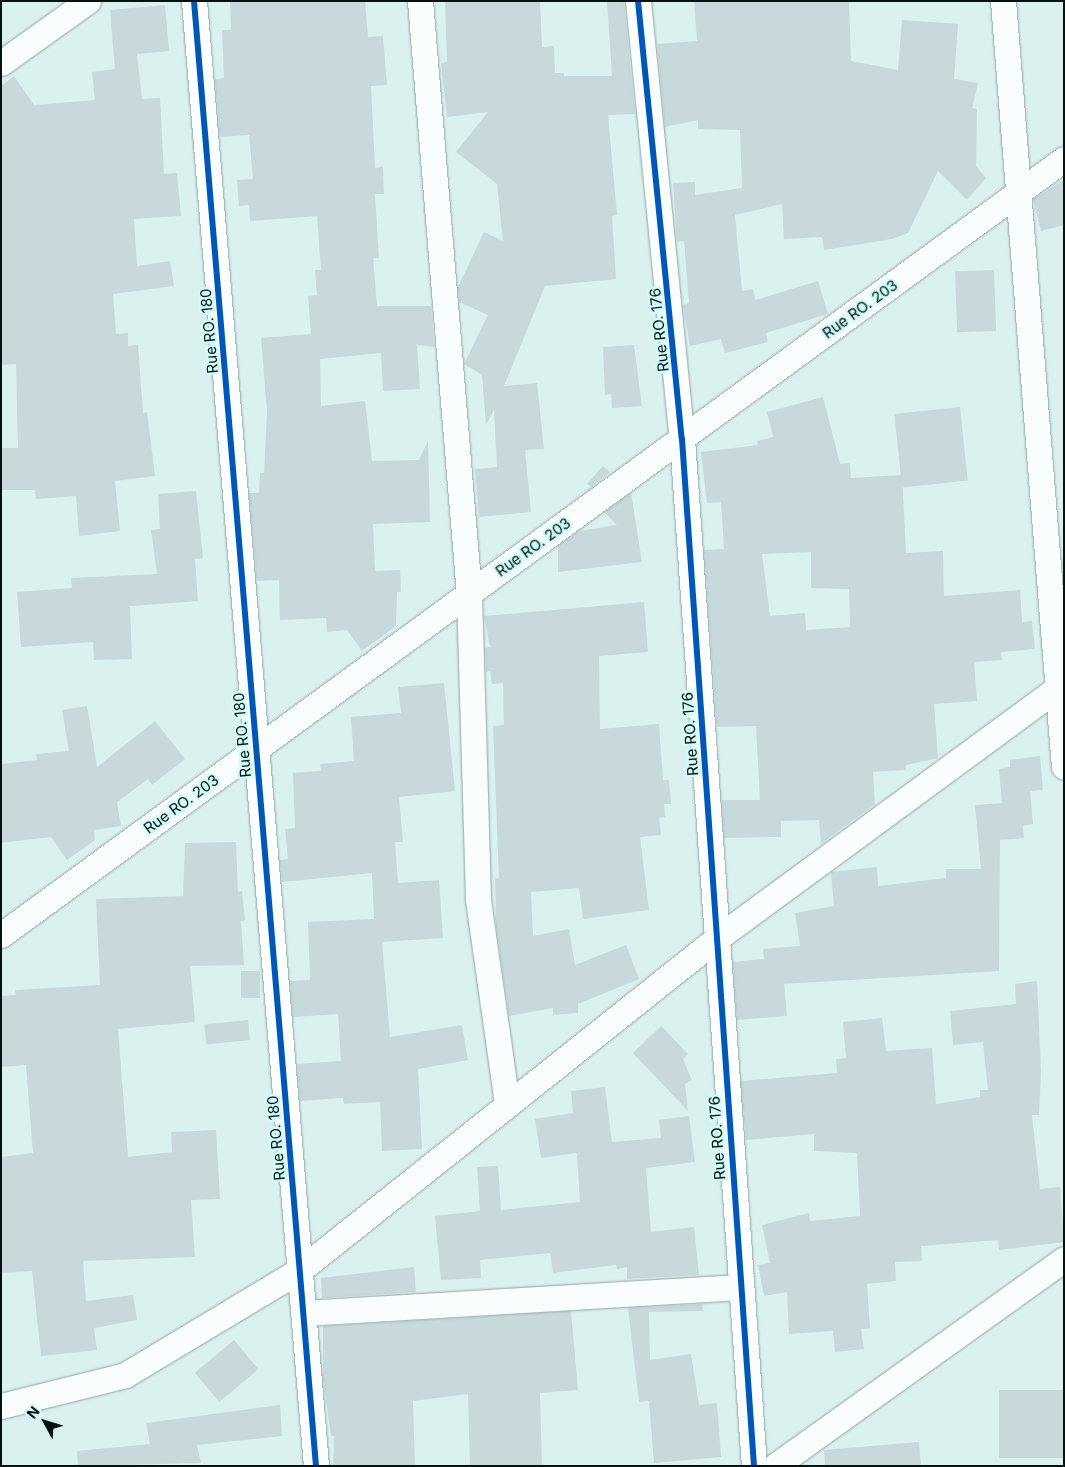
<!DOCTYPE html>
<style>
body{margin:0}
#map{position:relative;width:1065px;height:1467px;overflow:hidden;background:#daf1f0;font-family:Inter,sans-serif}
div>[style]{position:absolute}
.building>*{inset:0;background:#c8d9db;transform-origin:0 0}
.roads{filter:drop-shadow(0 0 1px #91a3a2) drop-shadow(0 0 1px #91a3a2)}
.minor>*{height:25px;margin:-12.5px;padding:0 12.5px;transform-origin:12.5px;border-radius:12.5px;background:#f9fdfd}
.cycleway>*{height:6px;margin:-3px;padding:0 3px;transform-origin:3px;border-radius:3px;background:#0057b8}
span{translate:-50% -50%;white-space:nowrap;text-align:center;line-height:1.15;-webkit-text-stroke:5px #d0fbf8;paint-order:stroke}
.street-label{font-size:15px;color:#041312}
.frame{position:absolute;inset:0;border:2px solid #041312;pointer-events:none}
.north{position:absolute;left:20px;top:1397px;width:50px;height:50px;-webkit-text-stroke:4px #d0fbf8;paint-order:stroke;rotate:309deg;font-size:14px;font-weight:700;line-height:20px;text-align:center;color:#041312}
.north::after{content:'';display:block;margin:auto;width:18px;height:22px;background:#041312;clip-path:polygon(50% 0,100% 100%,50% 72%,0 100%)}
</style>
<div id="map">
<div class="building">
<div style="clip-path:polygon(230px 1px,365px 1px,368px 37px,383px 36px,387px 85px,371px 86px,375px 168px,383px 167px,384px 194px,375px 194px,379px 258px,373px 258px,377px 306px,431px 306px,434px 347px,417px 345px,420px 389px,383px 391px,381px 353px,320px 359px,321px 406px,365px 401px,372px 461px,419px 460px,428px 441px,430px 522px,373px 524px,375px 571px,400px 570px,401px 592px,397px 592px,396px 626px,362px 651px,347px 630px,327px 632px,326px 618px,280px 620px,279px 580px,257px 581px,249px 493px,259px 493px,260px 473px,264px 473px,267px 412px,261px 338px,311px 334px,308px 296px,317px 295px,315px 270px,321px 270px,317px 216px,250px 221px,249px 205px,239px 206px,237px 180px,253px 179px,249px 135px,220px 137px,215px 79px,224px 78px,222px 30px,231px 30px)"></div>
<div style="clip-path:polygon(445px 1px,540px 1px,542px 47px,554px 46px,555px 73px,564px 73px,564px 76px,612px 76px,607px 1px,624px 1px,635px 114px,608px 115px,617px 215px,612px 216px,616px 279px,545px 286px,504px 386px,537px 383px,544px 449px,525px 450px,531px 512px,479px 517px,475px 469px,497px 467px,494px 410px,486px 425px,482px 375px,464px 364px,488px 315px,459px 302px,458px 287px,484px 232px,503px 241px,497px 184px,456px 152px,488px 112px,447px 117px,441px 63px,447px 62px)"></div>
<div style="clip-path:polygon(694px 1px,849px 1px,851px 61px,898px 70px,902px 20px,958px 24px,954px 79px,978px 83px,972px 108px,977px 109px,976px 166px,986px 178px,967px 200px,938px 171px,908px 233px,892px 239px,824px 250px,822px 237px,784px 239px,782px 204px,735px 215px,742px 291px,753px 289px,755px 300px,818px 281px,828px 314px,766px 333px,768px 342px,725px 353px,721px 339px,690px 346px,683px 305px,689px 303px,684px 241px,677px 242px,673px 183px,695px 182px,695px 195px,742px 188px,740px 130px,698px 129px,698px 120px,665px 127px,657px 44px,697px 41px)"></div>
<div style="clip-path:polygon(165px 5px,169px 51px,137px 54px,142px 99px,160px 98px,164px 174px,177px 173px,181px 216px,134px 219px,137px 266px,170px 261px,174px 286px,113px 294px,116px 334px,128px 333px,128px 346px,138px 345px,143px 413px,147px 412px,155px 476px,115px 481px,120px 531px,79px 536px,76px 496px,36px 499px,35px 490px,1px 490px,1px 448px,18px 448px,16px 364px,1px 365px,1px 86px,14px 76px,34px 105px,95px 100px,92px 72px,115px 69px,110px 10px)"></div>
<div style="clip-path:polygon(1064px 180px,1064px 225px,1041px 231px,1033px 199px)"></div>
<div style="left:994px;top:270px;width:61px;height:39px;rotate:88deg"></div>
<div style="clip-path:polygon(634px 345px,642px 406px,612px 408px,611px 394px,605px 395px,603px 347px)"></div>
<div style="clip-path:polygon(evenodd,823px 397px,840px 464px,850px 463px,851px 478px,902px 475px,906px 553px,943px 551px,944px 596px,1020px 590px,1022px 622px,1032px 621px,1035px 649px,1001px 652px,1002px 660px,974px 662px,977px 701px,934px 704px,938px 758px,906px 765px,906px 770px,873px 772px,875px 804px,821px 844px,819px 820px,781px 821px,781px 837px,724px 838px,722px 800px,760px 800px,756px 726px,717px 727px,704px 550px,724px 549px,721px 502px,707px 503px,701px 452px,758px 445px,757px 441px,773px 437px,767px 412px,823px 397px,811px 552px,811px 588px,849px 589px,850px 627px,806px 630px,805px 613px,770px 616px,762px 554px,811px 552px)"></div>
<div style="left:960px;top:407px;width:74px;height:66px;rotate:84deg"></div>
<div style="clip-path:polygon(603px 466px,610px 472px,591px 487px,587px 484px)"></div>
<div style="clip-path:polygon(196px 491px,203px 558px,195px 559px,198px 601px,130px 606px,132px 659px,94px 660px,93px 642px,21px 647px,17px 592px,72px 588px,71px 578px,157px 574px,151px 530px,160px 529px,158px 494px)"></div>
<div style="clip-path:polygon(631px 493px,642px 562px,558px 572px,558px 546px,579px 531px,617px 525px,604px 512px)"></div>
<div style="clip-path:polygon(644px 602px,648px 652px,599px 656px,600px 729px,659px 724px,663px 780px,669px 780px,671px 804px,664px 804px,665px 817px,659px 818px,661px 835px,640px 837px,649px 910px,583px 919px,579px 888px,531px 892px,533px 936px,569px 929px,575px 965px,626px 945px,639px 979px,578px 1004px,578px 1013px,553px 1015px,553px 1008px,509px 1016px,496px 926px,495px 879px,499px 878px,493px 726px,504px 725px,503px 683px,492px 684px,490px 671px,486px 672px,485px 648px,490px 647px,484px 616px)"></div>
<div style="clip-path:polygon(444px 683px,455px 791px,399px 797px,403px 842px,395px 842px,398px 883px,439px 880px,443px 938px,382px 942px,390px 1037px,462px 1025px,468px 1060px,418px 1069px,422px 1149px,382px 1151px,380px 1102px,344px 1104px,343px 1098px,300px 1101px,297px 1064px,341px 1061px,338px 1014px,293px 1017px,290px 981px,310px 980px,308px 922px,374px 919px,372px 873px,282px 882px,280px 860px,288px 859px,285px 829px,295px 828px,293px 773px,321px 771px,320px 764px,354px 761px,351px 717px,401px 713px,398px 687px)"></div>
<div style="clip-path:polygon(87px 706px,97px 767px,155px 721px,185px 759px,152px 785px,148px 779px,117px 802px,121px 826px,94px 830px,95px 840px,67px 860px,51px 837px,1px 843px,1px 764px,37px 760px,36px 754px,69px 751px,62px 710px)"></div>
<div style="clip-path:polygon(1040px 756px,1043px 790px,1030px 791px,1033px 824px,1023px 826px,1024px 838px,1000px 840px,999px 971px,784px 984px,787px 1016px,737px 1020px,733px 962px,764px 959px,763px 949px,800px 946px,795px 913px,834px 906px,831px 872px,877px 867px,878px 886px,946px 878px,946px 869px,981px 869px,975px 805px,1002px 803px,999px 769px,1010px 767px,1010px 760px)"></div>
<div style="clip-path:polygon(236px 842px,238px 892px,242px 891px,245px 920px,241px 921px,244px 965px,190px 966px,195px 1022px,118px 1029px,128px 1157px,172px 1152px,171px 1132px,216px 1130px,220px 1199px,191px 1200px,195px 1257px,83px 1261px,86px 1301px,133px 1295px,137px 1320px,94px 1328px,97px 1350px,41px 1356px,32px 1271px,1px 1273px,1px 1157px,33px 1153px,26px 1065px,1px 1067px,1px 996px,16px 995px,15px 990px,100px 985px,96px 899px,183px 896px,185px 843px)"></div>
<div style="left:241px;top:971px;width:19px;height:27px"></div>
<div style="clip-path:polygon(1037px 981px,1041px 1071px,1039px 1115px,1032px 1115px,1040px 1189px,1060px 1187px,1064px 1242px,999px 1250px,998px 1240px,921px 1246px,922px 1261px,895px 1262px,896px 1281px,867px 1284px,870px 1328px,861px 1329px,864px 1349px,835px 1352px,833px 1331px,789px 1334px,787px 1292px,764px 1296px,758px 1265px,770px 1263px,762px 1225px,809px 1213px,810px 1221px,860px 1216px,857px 1153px,814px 1151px,814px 1134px,746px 1140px,741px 1081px,837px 1073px,836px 1059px,846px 1058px,843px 1022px,882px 1018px,886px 1051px,932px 1048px,936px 1104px,980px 1097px,980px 1090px,988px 1090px,983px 1042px,953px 1045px,950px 1011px,1016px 1004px,1015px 984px)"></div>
<div style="left:248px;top:1020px;width:20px;height:44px;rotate:84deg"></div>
<div style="clip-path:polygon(661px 1026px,688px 1054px,683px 1059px,692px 1080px,685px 1084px,688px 1111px,633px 1053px)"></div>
<div style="clip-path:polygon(605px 1087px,612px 1142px,661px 1138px,659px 1120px,689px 1116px,695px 1162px,646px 1168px,651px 1232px,694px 1227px,699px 1275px,627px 1279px,627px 1267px,617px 1269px,616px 1265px,553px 1273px,550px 1253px,480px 1260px,481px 1278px,441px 1280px,435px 1216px,480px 1211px,477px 1167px,498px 1166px,501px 1210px,580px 1202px,577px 1153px,541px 1158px,535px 1119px,573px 1113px,571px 1091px)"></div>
<div style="clip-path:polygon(414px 1267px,416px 1292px,322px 1298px,321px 1278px)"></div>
<div style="clip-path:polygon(702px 1304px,703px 1311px,649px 1312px,650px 1360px,691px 1354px,699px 1405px,717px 1403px,721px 1457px,654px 1463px,649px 1401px,639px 1402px,628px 1308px)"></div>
<div style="clip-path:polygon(571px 1311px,578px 1390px,540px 1393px,542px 1466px,470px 1466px,468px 1394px,413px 1401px,415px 1466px,333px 1466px,334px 1436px,331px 1436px,323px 1379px,323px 1326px)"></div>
<div style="left:234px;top:1340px;width:38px;height:51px;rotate:50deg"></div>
<div style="left:1064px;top:1390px;width:68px;height:65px;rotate:90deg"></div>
<div style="clip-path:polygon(280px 1405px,282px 1436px,197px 1445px,201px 1463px,78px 1466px,77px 1451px,150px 1444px,146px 1423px)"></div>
<div style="clip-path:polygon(919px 1442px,921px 1466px,825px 1466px,824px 1450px)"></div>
</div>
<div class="roads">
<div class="minor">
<div style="left:194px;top:1px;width:1470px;rotate:85.24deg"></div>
<div style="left:420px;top:1px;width:595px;rotate:85.28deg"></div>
<div style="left:469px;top:594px;width:306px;rotate:88.3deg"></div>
<div style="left:478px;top:900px;width:205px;rotate:81.9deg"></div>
<div style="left:638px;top:1px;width:440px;rotate:84.3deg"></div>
<div style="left:682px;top:439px;width:1030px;rotate:85.99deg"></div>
<div style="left:1003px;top:1px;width:768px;rotate:85.45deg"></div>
<div style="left:1px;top:63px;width:107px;rotate:-35.5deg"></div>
<div style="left:1px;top:935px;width:1316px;rotate:-36.13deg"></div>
<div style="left:304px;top:1313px;width:437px;rotate:-3.4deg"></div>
<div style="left:1px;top:1406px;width:128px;rotate:-14deg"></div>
<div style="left:125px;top:1375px;width:204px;rotate:-31deg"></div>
<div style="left:300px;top:1270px;width:532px;rotate:-38.51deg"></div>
<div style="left:716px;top:939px;width:432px;rotate:-36.3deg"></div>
<div style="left:775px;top:1466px;width:355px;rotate:-35.6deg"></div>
</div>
</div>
<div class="cycleway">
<div style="left:194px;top:1px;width:1470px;rotate:85.24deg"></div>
<div style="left:638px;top:1px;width:440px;rotate:84.3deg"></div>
<div style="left:682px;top:439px;width:1030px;rotate:85.99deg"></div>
</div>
<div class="street-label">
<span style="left:860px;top:309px;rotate:-36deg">Rue RO. 203</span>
<span style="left:659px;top:330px;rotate:-96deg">Rue RO. 176</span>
<span style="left:209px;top:331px;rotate:-95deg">Rue RO. 180</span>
<span style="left:533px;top:547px;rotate:-36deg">Rue RO. 203</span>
<span style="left:690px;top:734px;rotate:-94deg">Rue RO. 176</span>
<span style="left:242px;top:735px;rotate:-95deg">Rue RO. 180</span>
<span style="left:181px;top:804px;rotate:-36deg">Rue RO. 203</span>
<span style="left:276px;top:1138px;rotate:-95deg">Rue RO. 180</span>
<span style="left:717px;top:1138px;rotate:-94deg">Rue RO. 176</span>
</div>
<div class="frame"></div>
<div class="north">N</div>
</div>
